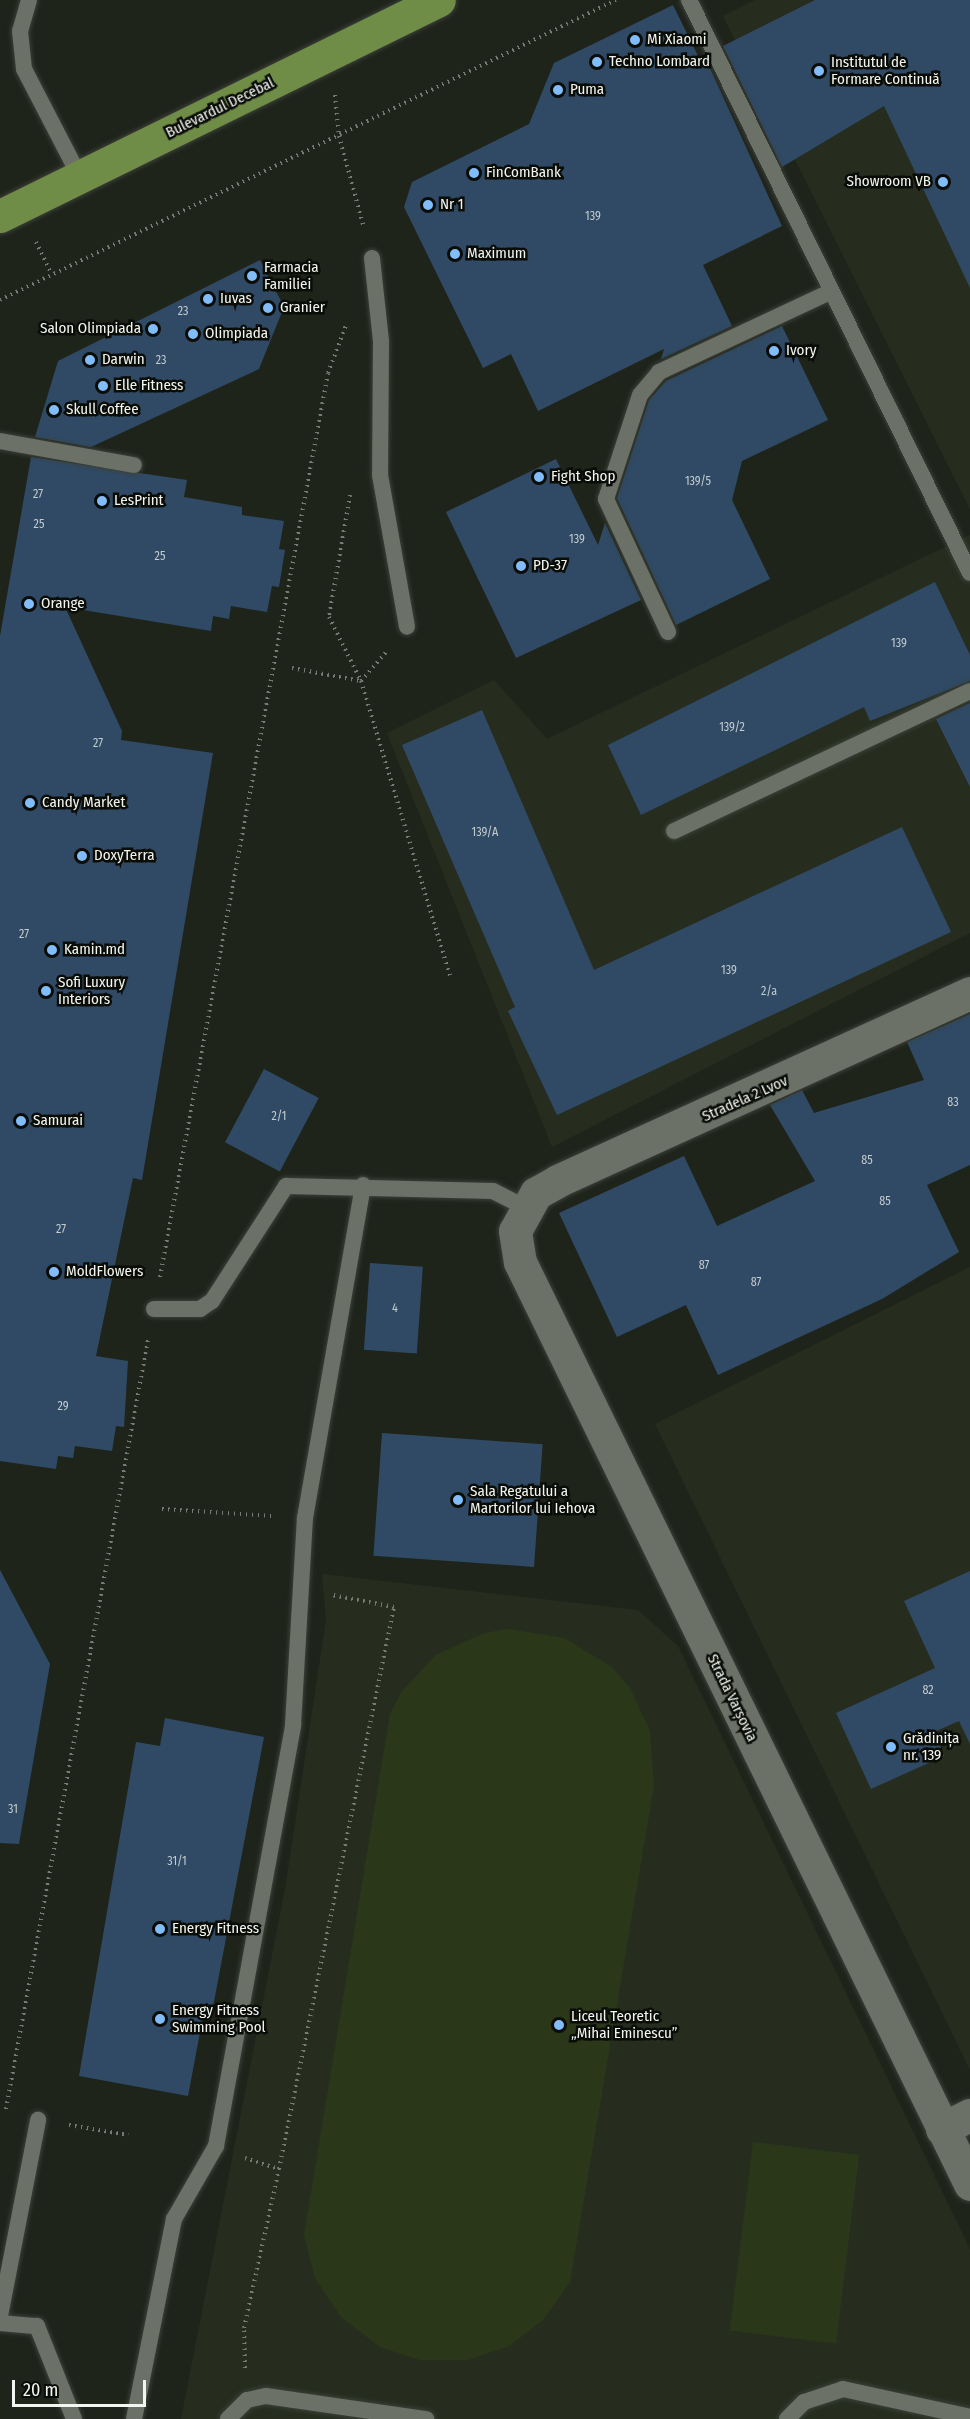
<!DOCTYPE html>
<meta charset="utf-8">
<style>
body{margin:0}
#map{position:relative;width:970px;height:2419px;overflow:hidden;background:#1f241b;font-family:"Fira Sans Condensed",sans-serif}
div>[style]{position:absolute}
.built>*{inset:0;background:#262d1f}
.green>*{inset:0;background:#2a3819;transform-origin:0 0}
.building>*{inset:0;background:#304a65;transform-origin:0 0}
.path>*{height:4px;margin-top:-2px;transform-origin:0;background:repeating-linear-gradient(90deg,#777b74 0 1.5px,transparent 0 6px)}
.roads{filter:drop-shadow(0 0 2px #3c4039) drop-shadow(0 0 2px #3c4039)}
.lane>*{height:16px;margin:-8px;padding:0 8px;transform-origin:8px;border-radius:8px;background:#6b7166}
.street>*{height:33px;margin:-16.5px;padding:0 16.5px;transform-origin:16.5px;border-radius:16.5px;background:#6b7166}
.primary>*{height:33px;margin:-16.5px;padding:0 16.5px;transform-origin:16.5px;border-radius:16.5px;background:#6f8d47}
.dots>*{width:16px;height:16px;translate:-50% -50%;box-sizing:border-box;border:3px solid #0a0c08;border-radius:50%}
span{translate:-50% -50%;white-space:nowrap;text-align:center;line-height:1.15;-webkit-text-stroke:5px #0a0c08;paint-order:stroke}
.number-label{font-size:12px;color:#c2cbcd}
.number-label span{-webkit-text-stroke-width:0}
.poi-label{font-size:15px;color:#f3f6f0}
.left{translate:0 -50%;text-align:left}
.right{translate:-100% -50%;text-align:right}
.street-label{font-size:15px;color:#f3f6f0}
.scale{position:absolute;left:12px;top:2380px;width:134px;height:27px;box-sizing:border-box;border:3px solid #f3f6f0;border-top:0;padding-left:8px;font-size:18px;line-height:21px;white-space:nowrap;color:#f3f6f0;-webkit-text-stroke:4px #0a0c08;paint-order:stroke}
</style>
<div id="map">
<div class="built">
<div style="clip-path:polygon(755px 0,970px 0,970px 509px,723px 16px)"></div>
<div style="clip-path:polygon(970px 535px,970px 933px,552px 1147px,387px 733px,494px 680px,547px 739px)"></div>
<div style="clip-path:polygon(970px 1267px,970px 2070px,655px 1424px)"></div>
<div style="clip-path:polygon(322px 1574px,638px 1610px,678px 1646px,970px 2249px,970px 2419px,181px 2419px,285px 1889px,326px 1620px)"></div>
</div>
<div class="green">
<div style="clip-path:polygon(509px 1629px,564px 1638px,612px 1667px,630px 1688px,650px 1731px,654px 1786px,570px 2282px,543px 2320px,509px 2346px,468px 2360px,420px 2360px,380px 2347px,341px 2317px,315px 2278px,304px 2235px,390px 1714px,402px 1691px,436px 1655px,484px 1633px)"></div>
<div style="left:753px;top:2142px;width:107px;height:190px;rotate:7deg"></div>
</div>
<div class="building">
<div style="clip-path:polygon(815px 0,970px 0,970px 288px,884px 106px,782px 167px,723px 46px)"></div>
<div style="clip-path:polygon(673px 5px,699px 58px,704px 55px,782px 226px,703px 265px,732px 326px,661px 359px,664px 349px,538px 411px,511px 354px,483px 368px,404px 207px,412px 182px,529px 124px,554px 63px)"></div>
<div style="clip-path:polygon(260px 260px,284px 307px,259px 369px,91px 447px,35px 437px,58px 361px)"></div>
<div style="clip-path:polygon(782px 326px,828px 420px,742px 461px,732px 500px,770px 579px,676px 625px,617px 498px,649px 400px,666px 381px)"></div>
<div style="clip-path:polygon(31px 457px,187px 480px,184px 497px,242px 507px,242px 515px,284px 521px,279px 549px,285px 550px,279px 587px,272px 586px,267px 612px,231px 606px,229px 619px,213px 616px,211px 631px,65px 607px,122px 731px,121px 740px,213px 753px,142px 1180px,133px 1178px,96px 1356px,128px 1361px,124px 1427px,116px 1426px,112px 1451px,75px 1446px,73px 1458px,58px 1456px,56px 1469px,0 1461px,0 636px)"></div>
<div style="clip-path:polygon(556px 459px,598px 545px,605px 523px,641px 600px,516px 658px,446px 512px)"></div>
<div style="clip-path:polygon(935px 582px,970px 655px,970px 681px,870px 721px,864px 707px,641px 815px,608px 745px)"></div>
<div style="clip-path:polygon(970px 703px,970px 787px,936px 719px)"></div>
<div style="clip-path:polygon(482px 710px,594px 970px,902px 827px,951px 932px,557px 1115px,508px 1011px,515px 1007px,402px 745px)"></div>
<div style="clip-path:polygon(970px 1014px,970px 1165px,927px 1185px,959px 1252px,882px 1299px,718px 1375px,686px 1305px,617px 1337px,559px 1213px,684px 1156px,717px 1226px,815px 1181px,770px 1105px,802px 1090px,814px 1113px,924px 1080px,907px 1042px)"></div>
<div style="left:264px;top:1069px;width:62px;height:83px;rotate:28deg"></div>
<div style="left:370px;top:1263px;width:53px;height:87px;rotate:4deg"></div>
<div style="left:382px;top:1433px;width:161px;height:123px;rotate:4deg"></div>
<div style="clip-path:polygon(0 1570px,50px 1664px,19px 1844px,0 1843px)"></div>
<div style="clip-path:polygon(970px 1571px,970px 1744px,959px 1721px,934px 1732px,944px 1756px,871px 1789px,836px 1713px,935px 1668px,904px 1601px)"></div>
<div style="clip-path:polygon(165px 1718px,264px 1737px,213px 2007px,205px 2006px,188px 2096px,79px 2076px,136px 1742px,160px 1746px)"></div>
</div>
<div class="path">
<div style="left:335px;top:95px;width:41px;rotate:84.4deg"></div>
<div style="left:339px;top:136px;width:95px;rotate:74.8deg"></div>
<div style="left:36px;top:242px;width:32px;rotate:64deg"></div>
<div style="left:0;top:300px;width:685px;rotate:-25.97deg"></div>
<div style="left:350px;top:495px;width:124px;rotate:99.8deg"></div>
<div style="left:329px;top:617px;width:72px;rotate:63.4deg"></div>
<div style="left:361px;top:681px;width:308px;rotate:73.2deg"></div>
<div style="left:292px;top:668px;width:70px;rotate:10.7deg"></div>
<div style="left:361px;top:681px;width:40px;rotate:-49deg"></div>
<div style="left:160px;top:1277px;width:919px;rotate:-79.47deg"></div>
<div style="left:328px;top:373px;width:51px;rotate:-69.4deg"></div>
<div style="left:162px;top:1509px;width:110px;rotate:3.6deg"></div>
<div style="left:6px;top:2109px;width:782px;rotate:-79.54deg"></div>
<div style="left:69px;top:2125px;width:60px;rotate:9.6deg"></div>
<div style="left:245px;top:2158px;width:36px;rotate:18deg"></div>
<div style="left:279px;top:2169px;width:574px;rotate:-78.44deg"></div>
<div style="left:394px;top:1607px;width:63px;rotate:-169deg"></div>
<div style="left:245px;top:2368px;width:40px;rotate:-91.4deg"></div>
<div style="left:244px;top:2328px;width:163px;rotate:-77.6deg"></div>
</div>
<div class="roads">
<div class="lane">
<div style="left:29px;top:0;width:32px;rotate:106deg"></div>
<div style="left:20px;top:31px;width:38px;rotate:84deg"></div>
<div style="left:24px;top:69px;width:122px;rotate:62.6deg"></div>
<div style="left:689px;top:0;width:638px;rotate:63.88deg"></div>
<div style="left:372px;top:258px;width:83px;rotate:83.8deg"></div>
<div style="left:381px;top:341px;width:134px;rotate:90.4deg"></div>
<div style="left:380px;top:475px;width:154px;rotate:79.9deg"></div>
<div style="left:0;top:441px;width:136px;rotate:10.2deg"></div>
<div style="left:668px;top:632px;width:147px;rotate:-115deg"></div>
<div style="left:606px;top:499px;width:109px;rotate:-71.9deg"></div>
<div style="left:640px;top:395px;width:30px;rotate:-50deg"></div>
<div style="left:659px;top:372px;width:189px;rotate:-25.1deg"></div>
<div style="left:674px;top:831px;width:327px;rotate:-25.3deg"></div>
<div style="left:154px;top:1309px;width:46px"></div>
<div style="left:200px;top:1309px;width:14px;rotate:-34deg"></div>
<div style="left:212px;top:1301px;width:137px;rotate:-57.2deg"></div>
<div style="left:286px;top:1186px;width:207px;rotate:1.4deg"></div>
<div style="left:493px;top:1191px;width:35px;rotate:27deg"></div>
<div style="left:0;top:2316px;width:200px;rotate:-79deg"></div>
<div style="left:0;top:2323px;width:37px;rotate:5deg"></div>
<div style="left:37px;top:2326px;width:100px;rotate:68.3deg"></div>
<div style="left:134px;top:2419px;width:204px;rotate:-78.7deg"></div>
<div style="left:174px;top:2219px;width:84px;rotate:-60.1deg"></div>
<div style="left:216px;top:2146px;width:428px;rotate:-79.6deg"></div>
<div style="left:293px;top:1725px;width:207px;rotate:-86.7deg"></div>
<div style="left:305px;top:1518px;width:338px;rotate:-80.1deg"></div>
<div style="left:228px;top:2419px;width:27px;rotate:-45deg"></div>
<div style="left:247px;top:2400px;width:19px;rotate:-12deg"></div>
<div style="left:266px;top:2396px;width:162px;rotate:8.2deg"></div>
<div style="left:787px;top:2419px;width:24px;rotate:-45deg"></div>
<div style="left:804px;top:2402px;width:41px;rotate:-18.4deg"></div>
<div style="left:843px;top:2389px;width:130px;rotate:12.4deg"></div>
</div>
<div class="street">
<div style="left:970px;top:993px;width:453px;rotate:155.5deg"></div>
<div style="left:558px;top:1181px;width:25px;rotate:151deg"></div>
<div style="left:536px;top:1193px;width:43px;rotate:118.9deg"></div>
<div style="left:515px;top:1231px;width:31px;rotate:81deg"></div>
<div style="left:520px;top:1262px;width:1026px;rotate:63.98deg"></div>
<div style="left:942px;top:2129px;width:31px;rotate:-27deg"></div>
</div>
<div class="primary">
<div style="left:0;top:216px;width:489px;rotate:-26.2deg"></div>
</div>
</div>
<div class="dots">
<div style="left:635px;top:40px;background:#81bdfa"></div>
<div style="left:597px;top:62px;background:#81bdfa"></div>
<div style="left:819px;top:71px;background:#81bdfa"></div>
<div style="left:558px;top:90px;background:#81bdfa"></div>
<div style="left:474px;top:173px;background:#81bdfa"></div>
<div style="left:943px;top:182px;background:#81bdfa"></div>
<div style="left:428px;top:205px;background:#81bdfa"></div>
<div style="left:455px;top:254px;background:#81bdfa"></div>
<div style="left:252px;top:276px;background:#81bdfa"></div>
<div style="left:208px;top:299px;background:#81bdfa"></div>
<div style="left:268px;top:308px;background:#81bdfa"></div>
<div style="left:153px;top:329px;background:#81bdfa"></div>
<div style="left:193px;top:334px;background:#81bdfa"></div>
<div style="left:774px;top:351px;background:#81bdfa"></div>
<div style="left:90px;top:360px;background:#81bdfa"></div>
<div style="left:103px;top:386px;background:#81bdfa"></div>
<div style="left:54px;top:410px;background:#81bdfa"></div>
<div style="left:539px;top:477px;background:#81bdfa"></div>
<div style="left:102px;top:501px;background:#81bdfa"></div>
<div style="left:521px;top:566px;background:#81bdfa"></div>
<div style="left:29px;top:604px;background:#81bdfa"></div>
<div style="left:30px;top:803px;background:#81bdfa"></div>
<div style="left:82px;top:856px;background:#81bdfa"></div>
<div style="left:52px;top:950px;background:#81bdfa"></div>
<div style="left:46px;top:991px;background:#81bdfa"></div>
<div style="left:21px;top:1121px;background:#81bdfa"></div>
<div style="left:54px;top:1272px;background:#81bdfa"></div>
<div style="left:458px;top:1500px;background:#81bdfa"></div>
<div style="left:891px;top:1747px;background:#81bdfa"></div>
<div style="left:160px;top:1929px;background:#81bdfa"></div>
<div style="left:160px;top:2019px;background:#81bdfa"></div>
<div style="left:559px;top:2025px;background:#81bdfa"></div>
</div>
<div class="number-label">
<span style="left:593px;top:217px">139</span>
<span style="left:183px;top:312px">23</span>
<span style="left:161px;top:361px">23</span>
<span style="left:698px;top:482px">139/5</span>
<span style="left:38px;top:495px">27</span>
<span style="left:39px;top:525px">25</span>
<span style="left:577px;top:540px">139</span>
<span style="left:160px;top:557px">25</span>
<span style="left:899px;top:644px">139</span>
<span style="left:732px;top:728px">139/2</span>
<span style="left:98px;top:744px">27</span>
<span style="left:485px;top:833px">139/A</span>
<span style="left:24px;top:935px">27</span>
<span style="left:729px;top:971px">139</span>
<span style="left:769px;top:992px">2/a</span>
<span style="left:953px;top:1103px">83</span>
<span style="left:279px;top:1117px">2/1</span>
<span style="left:867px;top:1161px">85</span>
<span style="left:885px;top:1202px">85</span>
<span style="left:61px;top:1230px">27</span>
<span style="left:704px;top:1266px">87</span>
<span style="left:756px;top:1283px">87</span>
<span style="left:395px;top:1309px">4</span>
<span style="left:63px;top:1407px">29</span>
<span style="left:928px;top:1691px">82</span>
<span style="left:13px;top:1810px">31</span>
<span style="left:177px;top:1862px">31/1</span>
</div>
<div class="poi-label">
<span class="left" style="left:647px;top:40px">Mi Xiaomi</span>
<span class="left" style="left:609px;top:62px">Techno Lombard</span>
<span class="left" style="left:831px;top:71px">Institutul de<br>Formare Continuă</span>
<span class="left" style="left:570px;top:90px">Puma</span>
<span class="left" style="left:486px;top:173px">FinComBank</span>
<span class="right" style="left:931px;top:182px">Showroom VB</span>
<span class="left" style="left:440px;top:205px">Nr 1</span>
<span class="left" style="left:467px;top:254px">Maximum</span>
<span class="left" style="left:264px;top:276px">Farmacia<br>Familiei</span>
<span class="left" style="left:220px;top:299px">Iuvas</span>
<span class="left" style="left:280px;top:308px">Granier</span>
<span class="right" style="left:141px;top:329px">Salon Olimpiada</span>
<span class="left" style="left:205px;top:334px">Olimpiada</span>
<span class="left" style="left:786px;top:351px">Ivory</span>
<span class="left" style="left:102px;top:360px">Darwin</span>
<span class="left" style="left:115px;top:386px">Elle Fitness</span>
<span class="left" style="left:66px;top:410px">Skull Coffee</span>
<span class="left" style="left:551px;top:477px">Fight Shop</span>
<span class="left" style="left:114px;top:501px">LesPrint</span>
<span class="left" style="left:533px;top:566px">PD-37</span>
<span class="left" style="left:41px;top:604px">Orange</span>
<span class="left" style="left:42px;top:803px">Candy Market</span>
<span class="left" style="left:94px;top:856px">DoxyTerra</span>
<span class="left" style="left:64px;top:950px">Kamin.md</span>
<span class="left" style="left:58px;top:991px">Sofi Luxury<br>Interiors</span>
<span class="left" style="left:33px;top:1121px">Samurai</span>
<span class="left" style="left:66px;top:1272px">MoldFlowers</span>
<span class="left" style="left:470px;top:1500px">Sala Regatului a<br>Martorilor lui Iehova</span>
<span class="left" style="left:903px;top:1747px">Grădinița<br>nr. 139</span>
<span class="left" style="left:172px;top:1929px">Energy Fitness</span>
<span class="left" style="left:172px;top:2019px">Energy Fitness<br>Swimming Pool</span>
<span class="left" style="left:571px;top:2025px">Liceul Teoretic<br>„Mihai Eminescu”</span>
</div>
<div class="street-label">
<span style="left:220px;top:108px;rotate:-26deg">Bulevardul Decebal</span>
<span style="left:745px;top:1099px;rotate:-24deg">Stradela 2 Lvov</span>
<span style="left:732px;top:1698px;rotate:64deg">Strada Varșovia</span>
</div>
<div class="scale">20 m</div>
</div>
